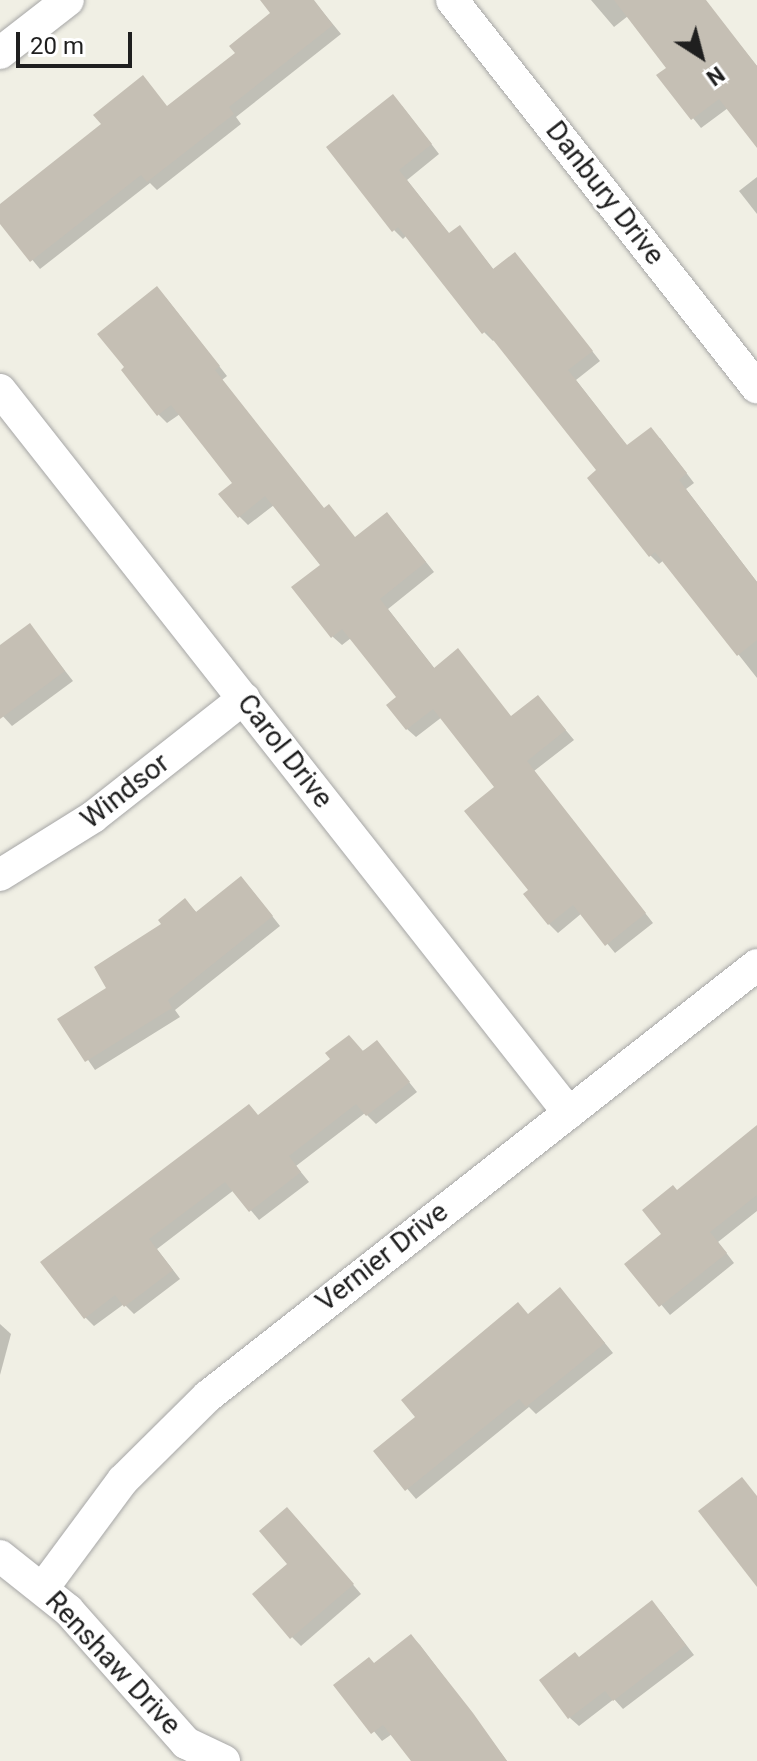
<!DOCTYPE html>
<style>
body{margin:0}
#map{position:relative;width:757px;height:1761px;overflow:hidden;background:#f0efe4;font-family:Roboto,sans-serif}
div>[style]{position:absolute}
.shadow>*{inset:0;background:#0003}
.building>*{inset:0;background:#c5bfb4}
.roads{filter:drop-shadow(0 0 2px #a6a6a6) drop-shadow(0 0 2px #a6a6a6)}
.minor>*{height:32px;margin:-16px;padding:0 16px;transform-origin:16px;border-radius:16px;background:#fff}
span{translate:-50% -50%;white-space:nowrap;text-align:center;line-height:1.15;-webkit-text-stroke:6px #fff;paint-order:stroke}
.street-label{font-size:28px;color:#1f1f1f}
.north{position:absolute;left:661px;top:16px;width:80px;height:80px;-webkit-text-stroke:6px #fff;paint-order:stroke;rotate:144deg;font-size:22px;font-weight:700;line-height:32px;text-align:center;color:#1f1f1f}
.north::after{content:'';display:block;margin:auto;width:28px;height:36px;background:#1f1f1f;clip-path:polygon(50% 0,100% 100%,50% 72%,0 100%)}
.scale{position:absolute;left:16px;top:32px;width:116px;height:36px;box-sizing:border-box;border:4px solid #1f1f1f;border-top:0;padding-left:10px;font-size:24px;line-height:28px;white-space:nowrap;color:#1f1f1f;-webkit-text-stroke:6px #fff;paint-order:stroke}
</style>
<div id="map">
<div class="shadow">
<div style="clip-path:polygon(262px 0,313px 0,341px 34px,236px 117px,241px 124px,157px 190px,150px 183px,40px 269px,0 221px,0 206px,168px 108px,237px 53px,273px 14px)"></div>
<div style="clip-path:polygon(591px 0,704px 0,757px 66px,757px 144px,728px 108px,701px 128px,658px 75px,669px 68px,628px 16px,614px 27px)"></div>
<div style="clip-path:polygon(402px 106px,439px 154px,407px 180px,450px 235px,468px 237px,494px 270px,523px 263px,600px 361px,576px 380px,628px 447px,660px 438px,694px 483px,686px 489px,757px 582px,757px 678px,664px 560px,659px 564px,650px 555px,599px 470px,495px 339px,493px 341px,484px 332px,407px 235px,403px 239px,394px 230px)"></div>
<div style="clip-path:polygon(757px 177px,757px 214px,739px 191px)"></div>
<div style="clip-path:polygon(166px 298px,227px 376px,222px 380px,325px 510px,356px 539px,395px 523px,434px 572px,388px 609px,435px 669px,512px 718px,538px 697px,574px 740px,534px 771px,653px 923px,615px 953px,582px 913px,558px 933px,549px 924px,526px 895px,531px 891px,497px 787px,442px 717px,416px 737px,407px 729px,399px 698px,351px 638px,342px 645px,333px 637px,322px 565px,274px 505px,248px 525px,239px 516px,235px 483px,180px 414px,167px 423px,159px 415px)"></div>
<div style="clip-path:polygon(30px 626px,73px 681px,12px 726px,0 713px,0 648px)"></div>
<div style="clip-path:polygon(250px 888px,280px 926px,175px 1010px,180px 1017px,95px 1070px,60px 1019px,109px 988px,185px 900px,197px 913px)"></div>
<div style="clip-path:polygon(377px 1042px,417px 1092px,376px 1124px,365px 1113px,296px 1166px,309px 1182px,259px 1220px,234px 1190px,157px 1249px,180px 1279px,134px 1314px,124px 1304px,94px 1326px,85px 1317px,43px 1263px,259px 1116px)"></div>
<div style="clip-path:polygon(757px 1129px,757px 1211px,718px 1242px,734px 1263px,670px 1315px,627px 1264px,664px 1234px,677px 1192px)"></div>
<div style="clip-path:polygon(569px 1299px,613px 1353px,536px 1414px,529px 1407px,416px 1499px,375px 1451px)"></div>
<div style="clip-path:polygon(0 1324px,11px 1334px,0 1375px)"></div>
<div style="clip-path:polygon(296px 1518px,361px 1594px,301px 1646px,292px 1637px,290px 1564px)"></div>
<div style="clip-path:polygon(661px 1612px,694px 1655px,623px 1709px,614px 1699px,579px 1726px,570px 1718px,579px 1659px)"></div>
<div style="clip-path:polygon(411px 1636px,420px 1645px,507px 1761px,413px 1761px,392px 1734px,382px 1741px,336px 1685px,374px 1666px)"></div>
</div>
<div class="building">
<div style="clip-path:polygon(260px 0,314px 0,333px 25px,229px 107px,234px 114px,147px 182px,141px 175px,30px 262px,0 224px,0 204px,101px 124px,93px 115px,143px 75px,167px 106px,235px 53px,229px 46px,270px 13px)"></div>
<div style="clip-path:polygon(614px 0,706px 0,757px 66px,757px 148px,719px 99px,691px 120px,656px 75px,666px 68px)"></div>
<div style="clip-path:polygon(393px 94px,432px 144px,399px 170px,449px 233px,460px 225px,493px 269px,515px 252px,593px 351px,568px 370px,627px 445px,651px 427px,687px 473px,679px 480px,757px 582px,757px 640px,737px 656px,655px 552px,649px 557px,587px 478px,596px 470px,486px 331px,482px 334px,398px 227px,392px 232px,326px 147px)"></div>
<div style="clip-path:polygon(157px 286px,220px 366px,215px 370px,324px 508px,329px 504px,355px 537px,387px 512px,426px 562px,380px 599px,434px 668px,458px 648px,511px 716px,538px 695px,566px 730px,527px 761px,646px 913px,605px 946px,573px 905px,548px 925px,523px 894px,528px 890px,464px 811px,494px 787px,433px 709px,406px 730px,386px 705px,396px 697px,342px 629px,331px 638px,291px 587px,320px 565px,265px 496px,238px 518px,218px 494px,232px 483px,171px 405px,157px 416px,121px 370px,124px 367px,97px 334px)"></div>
<div style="clip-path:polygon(30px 623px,65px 671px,0 719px,0 645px)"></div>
<div style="clip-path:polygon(241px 876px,273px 916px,168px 1000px,172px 1008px,85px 1062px,57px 1019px,106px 988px,94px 967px,161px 924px,158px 920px,185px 898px,196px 912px)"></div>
<div style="clip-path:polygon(349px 1035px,363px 1051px,377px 1040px,410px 1082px,366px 1116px,356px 1104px,289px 1156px,301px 1172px,249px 1212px,225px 1182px,149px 1239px,173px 1270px,124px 1307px,115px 1295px,84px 1319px,40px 1262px,249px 1104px,258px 1115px,330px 1059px,325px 1053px)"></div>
<div style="clip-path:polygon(757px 1125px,757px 1195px,710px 1232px,727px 1253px,659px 1307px,624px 1264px,661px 1234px,642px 1210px,673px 1185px,677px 1190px)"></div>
<div style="clip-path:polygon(560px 1287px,605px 1343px,526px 1407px,519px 1399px,405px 1491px,373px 1451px,415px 1417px,401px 1400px,518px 1302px,528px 1314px)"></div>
<div style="clip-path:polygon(742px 1477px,757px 1496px,757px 1587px,698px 1511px)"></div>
<div style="clip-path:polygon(287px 1507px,354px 1584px,290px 1639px,252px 1594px,287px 1564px,259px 1531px)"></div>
<div style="clip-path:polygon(652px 1600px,686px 1645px,613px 1701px,605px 1691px,568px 1719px,539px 1680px,575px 1652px,579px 1657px)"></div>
<div style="clip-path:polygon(411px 1634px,473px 1713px,507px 1761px,411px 1761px,383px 1725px,371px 1734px,333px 1685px,369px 1657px,374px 1663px)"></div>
</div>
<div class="roads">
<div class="minor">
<div style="left:452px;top:0;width:493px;rotate:51.8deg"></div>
<div style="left:0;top:53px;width:86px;rotate:-37.9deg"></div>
<div style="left:0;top:390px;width:920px;rotate:51.8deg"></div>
<div style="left:0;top:875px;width:110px;rotate:-31.9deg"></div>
<div style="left:93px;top:817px;width:192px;rotate:-38.2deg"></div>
<div style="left:0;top:1556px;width:87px;rotate:38.5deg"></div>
<div style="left:68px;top:1610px;width:178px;rotate:48.4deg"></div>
<div style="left:186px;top:1743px;width:42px;rotate:25.3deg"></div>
<div style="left:43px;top:1588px;width:134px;rotate:-53.5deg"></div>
<div style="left:123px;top:1480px;width:120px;rotate:-44.7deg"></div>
<div style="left:208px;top:1396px;width:698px;rotate:-38.13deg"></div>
</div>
</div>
<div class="street-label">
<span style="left:605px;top:193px;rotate:52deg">Danbury Drive</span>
<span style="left:285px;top:751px;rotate:52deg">Carol Drive</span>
<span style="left:125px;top:791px;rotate:-38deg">Windsor</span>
<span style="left:382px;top:1257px;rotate:-38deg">Vernier Drive</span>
<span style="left:113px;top:1663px;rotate:47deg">Renshaw Drive</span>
</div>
<div class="north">N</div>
<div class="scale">20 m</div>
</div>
